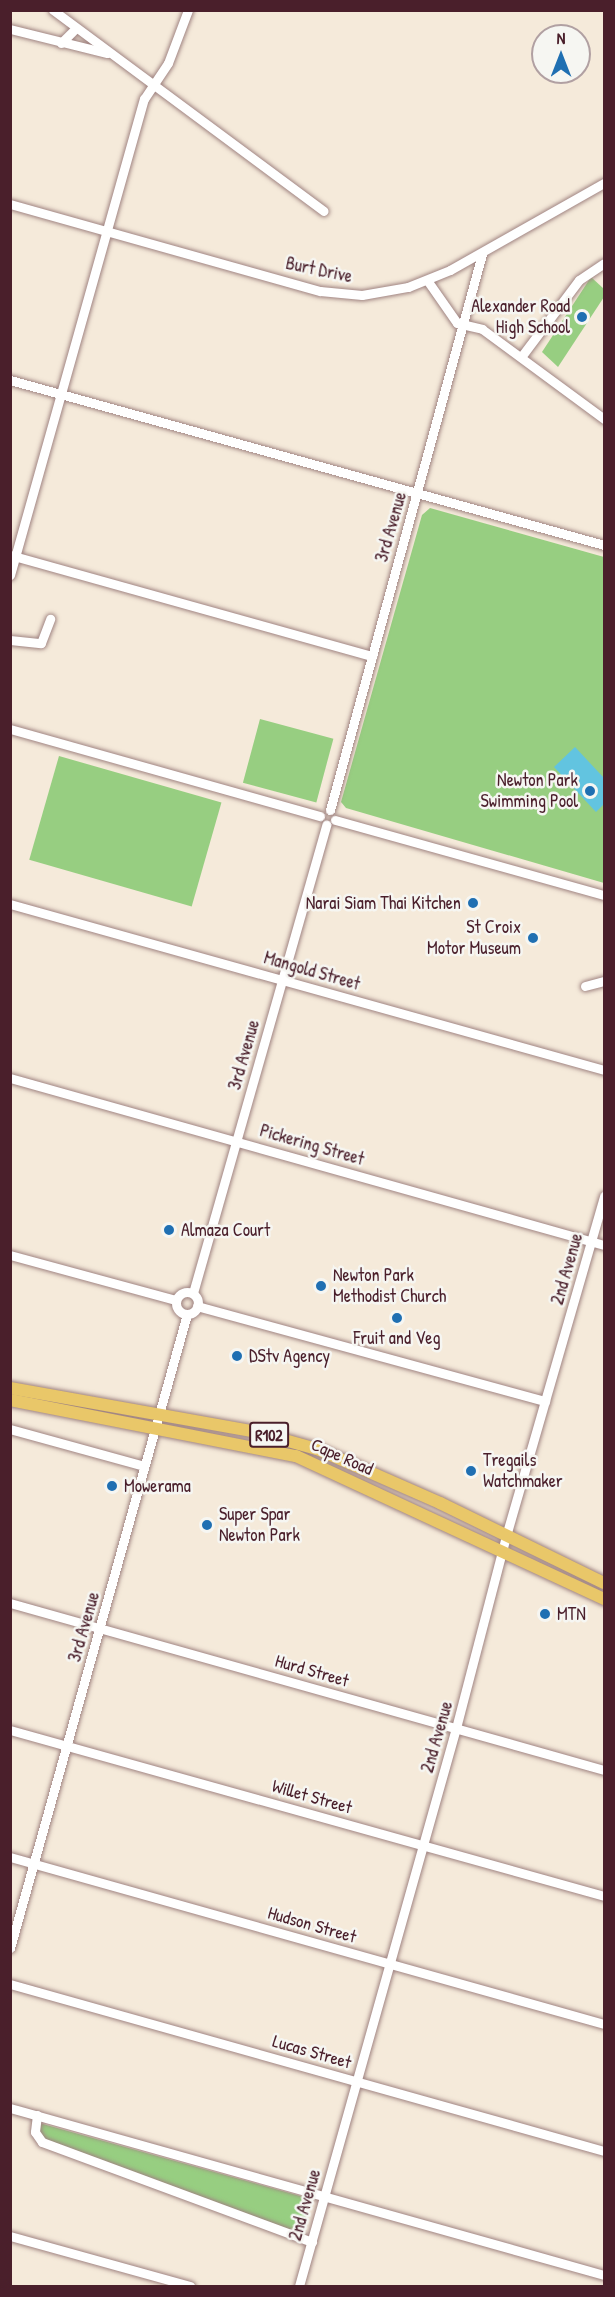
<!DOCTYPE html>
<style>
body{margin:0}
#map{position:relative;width:615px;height:2297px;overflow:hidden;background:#f5eada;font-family:"Patrick Hand",sans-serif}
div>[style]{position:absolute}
.green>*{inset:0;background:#97ce81;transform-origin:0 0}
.water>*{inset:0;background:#62c4e0}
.roads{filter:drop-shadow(0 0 2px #a08482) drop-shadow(0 0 2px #a08482)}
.minor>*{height:9px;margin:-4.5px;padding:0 4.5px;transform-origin:4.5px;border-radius:4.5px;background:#fff}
.minor>.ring{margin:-4.5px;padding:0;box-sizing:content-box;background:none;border:9px solid #fff;border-radius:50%}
.major>*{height:12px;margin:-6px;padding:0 6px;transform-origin:6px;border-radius:6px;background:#e9c769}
.dots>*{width:16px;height:16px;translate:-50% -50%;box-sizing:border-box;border:3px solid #f6f6f2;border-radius:50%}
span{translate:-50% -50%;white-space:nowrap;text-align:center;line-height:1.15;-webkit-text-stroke:5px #f6f6f2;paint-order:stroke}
.shield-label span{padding:2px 4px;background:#f6f6f2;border:2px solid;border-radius:4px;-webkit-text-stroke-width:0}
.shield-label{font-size:16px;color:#4a1f2b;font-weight:700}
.street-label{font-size:18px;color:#4a1f2b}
.poi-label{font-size:18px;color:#4a1f2b}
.right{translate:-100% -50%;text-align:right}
.left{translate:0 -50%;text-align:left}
.frame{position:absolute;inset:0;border:12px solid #4a1f2b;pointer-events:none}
.north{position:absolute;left:531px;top:24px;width:60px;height:60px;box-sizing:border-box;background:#f6f6f2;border:2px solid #b1a0a2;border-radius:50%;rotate:0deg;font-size:16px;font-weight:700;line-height:24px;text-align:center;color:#4a1f2b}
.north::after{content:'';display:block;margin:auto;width:21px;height:27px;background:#1f6fb2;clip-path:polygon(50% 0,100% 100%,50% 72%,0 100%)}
</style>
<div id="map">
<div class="green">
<div style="clip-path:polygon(591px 277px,604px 289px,604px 297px,558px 367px,542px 352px)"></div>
<div style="clip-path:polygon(430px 508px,604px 557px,604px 883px,346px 808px,341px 802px,422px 515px)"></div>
<div style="left:260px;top:719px;width:76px;height:66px;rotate:15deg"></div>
<div style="left:59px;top:756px;width:169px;height:108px;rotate:16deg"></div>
<div style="clip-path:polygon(43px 2124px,311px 2199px,301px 2235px,41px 2138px,38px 2125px)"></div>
</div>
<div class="water">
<div style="clip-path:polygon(575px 747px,604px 778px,604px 804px,596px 812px,554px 767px)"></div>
</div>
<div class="roads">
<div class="minor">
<div style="left:53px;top:10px;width:337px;rotate:36.6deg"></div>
<div style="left:10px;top:29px;width:100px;rotate:13.9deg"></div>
<div style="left:61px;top:43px;width:21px;rotate:-45deg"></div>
<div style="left:10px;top:204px;width:322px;rotate:15.7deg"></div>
<div style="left:320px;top:291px;width:42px;rotate:5.4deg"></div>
<div style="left:362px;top:295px;width:47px;rotate:-9.9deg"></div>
<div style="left:408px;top:287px;width:45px;rotate:-22deg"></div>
<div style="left:450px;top:270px;width:177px;rotate:-29.5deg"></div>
<div style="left:427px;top:280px;width:52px;rotate:55.1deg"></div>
<div style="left:457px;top:323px;width:26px;rotate:13deg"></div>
<div style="left:482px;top:329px;width:152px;rotate:36.4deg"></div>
<div style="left:521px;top:357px;width:96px;rotate:-53deg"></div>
<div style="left:579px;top:280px;width:30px;rotate:-34deg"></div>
<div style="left:10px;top:380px;width:616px;rotate:15.52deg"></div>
<div style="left:10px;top:555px;width:376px;rotate:15.6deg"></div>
<div style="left:10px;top:575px;width:495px;rotate:-74.3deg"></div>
<div style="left:144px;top:99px;width:43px;rotate:-56.3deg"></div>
<div style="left:168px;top:63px;width:57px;rotate:-69.3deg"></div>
<div style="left:10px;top:640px;width:31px;rotate:6deg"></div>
<div style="left:41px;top:643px;width:26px;rotate:-69deg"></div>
<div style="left:10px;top:729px;width:322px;rotate:15.7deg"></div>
<div style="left:330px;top:810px;width:576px;rotate:-74.71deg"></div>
<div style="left:335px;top:820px;width:279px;rotate:15.6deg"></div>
<div style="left:10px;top:904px;width:617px;rotate:15.61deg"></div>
<div style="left:585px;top:986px;width:20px;rotate:-15deg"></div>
<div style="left:10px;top:1078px;width:617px;rotate:15.7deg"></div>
<div style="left:10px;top:1255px;width:172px;rotate:15.2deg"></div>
<div class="ring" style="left:176px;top:1292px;width:13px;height:13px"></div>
<div style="left:193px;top:1293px;width:487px;rotate:-74.1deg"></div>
<div style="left:197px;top:1306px;width:361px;rotate:15.3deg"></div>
<div style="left:10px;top:1429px;width:139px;rotate:15.4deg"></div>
<div style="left:10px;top:1603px;width:617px;rotate:15.7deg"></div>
<div style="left:10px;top:1730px;width:617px;rotate:15.61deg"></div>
<div style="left:10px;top:1857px;width:617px;rotate:15.7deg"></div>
<div style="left:10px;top:1948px;width:658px;rotate:-74.4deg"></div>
<div style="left:10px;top:1984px;width:617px;rotate:15.7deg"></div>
<div style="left:10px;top:2108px;width:617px;rotate:15.7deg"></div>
<div style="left:37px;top:2115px;width:17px;rotate:97deg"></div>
<div style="left:35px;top:2132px;width:12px;rotate:55deg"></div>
<div style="left:42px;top:2142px;width:288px;rotate:20.3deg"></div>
<div style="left:10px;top:2236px;width:187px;rotate:15.5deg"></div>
<div style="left:299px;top:2286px;width:580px;rotate:-74.29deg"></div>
<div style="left:456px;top:1728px;width:198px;rotate:-75.4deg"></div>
<div style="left:506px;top:1536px;width:354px;rotate:-73.9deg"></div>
</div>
<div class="major">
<div style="left:10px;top:1388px;width:250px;rotate:10.1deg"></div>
<div style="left:256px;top:1432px;width:63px;rotate:15.6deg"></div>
<div style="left:317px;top:1449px;width:134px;rotate:23.7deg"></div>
<div style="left:440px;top:1503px;width:182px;rotate:26deg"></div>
<div style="left:10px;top:1400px;width:291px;rotate:11.1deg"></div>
<div style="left:296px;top:1456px;width:340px;rotate:24.9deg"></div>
</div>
</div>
<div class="dots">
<div style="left:582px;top:317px;background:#1f6fb2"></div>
<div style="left:590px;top:791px;background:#1f6fb2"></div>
<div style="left:473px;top:903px;background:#1f6fb2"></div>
<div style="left:533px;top:938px;background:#1f6fb2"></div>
<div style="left:169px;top:1230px;background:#1f6fb2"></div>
<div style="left:321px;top:1286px;background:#1f6fb2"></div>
<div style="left:397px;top:1318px;background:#1f6fb2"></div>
<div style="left:237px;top:1356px;background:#1f6fb2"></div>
<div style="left:471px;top:1471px;background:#1f6fb2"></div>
<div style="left:112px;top:1486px;background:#1f6fb2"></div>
<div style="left:207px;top:1525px;background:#1f6fb2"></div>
<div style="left:545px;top:1614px;background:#1f6fb2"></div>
</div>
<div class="shield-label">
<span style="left:269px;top:1435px">R102</span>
</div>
<div class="street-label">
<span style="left:319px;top:270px;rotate:12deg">Burt Drive</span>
<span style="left:391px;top:527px;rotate:-74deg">3rd Avenue</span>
<span style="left:312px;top:971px;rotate:16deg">Mangold Street</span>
<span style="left:244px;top:1055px;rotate:-74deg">3rd Avenue</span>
<span style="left:312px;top:1145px;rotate:16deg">Pickering Street</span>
<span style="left:567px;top:1269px;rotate:-74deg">2nd Avenue</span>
<span style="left:342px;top:1457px;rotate:24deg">Cape Road</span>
<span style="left:84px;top:1627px;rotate:-74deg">3rd Avenue</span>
<span style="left:312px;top:1671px;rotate:16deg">Hurd Street</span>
<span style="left:437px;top:1737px;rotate:-74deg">2nd Avenue</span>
<span style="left:312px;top:1797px;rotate:16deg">Willet Street</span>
<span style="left:312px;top:1925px;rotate:16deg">Hudson Street</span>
<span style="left:312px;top:2052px;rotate:16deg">Lucas Street</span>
<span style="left:305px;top:2205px;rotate:-74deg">2nd Avenue</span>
</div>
<div class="poi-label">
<span class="right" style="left:570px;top:317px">Alexander Road<br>High School</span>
<span class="right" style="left:578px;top:791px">Newton Park<br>Swimming Pool</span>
<span class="right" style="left:461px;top:903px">Narai Siam Thai Kitchen</span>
<span class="right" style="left:521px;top:938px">St Croix<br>Motor Museum</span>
<span class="left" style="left:181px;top:1230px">Almaza Court</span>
<span class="left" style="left:333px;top:1286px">Newton Park<br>Methodist Church</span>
<span style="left:397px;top:1338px">Fruit and Veg</span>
<span class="left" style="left:249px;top:1356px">DStv Agency</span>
<span class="left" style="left:483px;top:1471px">Tregails<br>Watchmaker</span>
<span class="left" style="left:124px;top:1486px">Mowerama</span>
<span class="left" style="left:219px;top:1525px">Super Spar<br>Newton Park</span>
<span class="left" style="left:557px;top:1614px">MTN</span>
</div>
<div class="frame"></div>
<div class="north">N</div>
</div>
